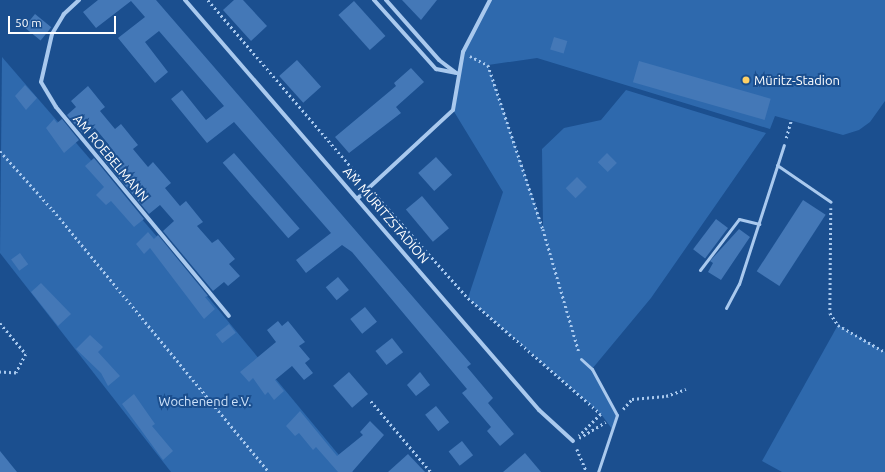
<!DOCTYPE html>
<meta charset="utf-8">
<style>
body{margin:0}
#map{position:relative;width:885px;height:472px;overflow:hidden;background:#1b4f8f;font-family:Ubuntu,sans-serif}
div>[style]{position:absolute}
.green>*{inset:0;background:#2e69ad}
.building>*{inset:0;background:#4478b7;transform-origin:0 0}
.path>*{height:2.5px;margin-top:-1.25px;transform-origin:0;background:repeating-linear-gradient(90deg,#a9c9ee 0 2px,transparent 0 5px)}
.lane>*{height:3px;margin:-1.5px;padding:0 1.5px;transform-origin:1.5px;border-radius:1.5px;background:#a9c9ee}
.street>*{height:4px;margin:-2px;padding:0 2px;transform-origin:2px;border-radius:2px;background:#a9c9ee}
.dots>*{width:11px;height:11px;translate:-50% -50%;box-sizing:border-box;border:2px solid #1b4f8f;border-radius:50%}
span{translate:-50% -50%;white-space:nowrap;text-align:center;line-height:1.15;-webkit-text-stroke:4px #1b4f8f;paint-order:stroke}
.poi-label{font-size:13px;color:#fff}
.left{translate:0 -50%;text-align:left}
.street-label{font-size:13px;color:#fff}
.park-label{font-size:13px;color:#cfe3fa}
.scale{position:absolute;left:8px;top:16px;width:108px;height:18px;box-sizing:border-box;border:2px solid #fff;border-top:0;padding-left:5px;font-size:12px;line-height:14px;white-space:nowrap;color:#fff;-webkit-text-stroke:3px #1b4f8f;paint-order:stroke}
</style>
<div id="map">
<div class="green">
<div style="clip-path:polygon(490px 0,885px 0,885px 101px,870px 122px,859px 130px,843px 135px,775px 116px,770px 129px,537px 58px,488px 65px,543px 227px,542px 149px,564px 128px,601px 120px,626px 90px,766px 133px,651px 298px,592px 369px,617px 415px,612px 429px,601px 414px,468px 298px,503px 192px,453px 110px,463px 52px)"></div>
<div style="clip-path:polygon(2px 57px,178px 261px,353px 472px,171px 472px,0 253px)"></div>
<div style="clip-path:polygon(838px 325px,885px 352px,885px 472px,782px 472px,762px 461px)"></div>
</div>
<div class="building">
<div style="clip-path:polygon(98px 0,156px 0,471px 364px,467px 367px,493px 398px,488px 403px,514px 434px,500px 446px,487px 431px,491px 427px,462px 393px,467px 389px,352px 252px,342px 245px,306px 273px,296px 260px,331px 233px,234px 122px,207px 143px,171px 99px,182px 90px,206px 120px,224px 106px,159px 31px,145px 42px,168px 72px,155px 83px,118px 38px,145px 17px,131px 1px,96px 28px,83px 12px)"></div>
<div style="clip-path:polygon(234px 0,243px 0,267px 26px,251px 41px,223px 10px)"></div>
<div style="clip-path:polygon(402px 0,437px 0,421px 20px)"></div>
<div style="left:354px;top:1px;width:47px;height:21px;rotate:48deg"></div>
<div style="left:35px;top:14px;width:21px;height:17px;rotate:39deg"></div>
<div style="left:554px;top:37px;width:14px;height:13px;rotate:17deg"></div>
<div style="left:297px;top:60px;width:36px;height:24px;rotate:48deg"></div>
<div style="left:639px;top:61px;width:137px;height:22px;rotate:16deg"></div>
<div style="clip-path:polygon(411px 68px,424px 82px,396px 107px,401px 113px,349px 153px,335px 137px,396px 86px,394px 83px)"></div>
<div style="clip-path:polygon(25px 85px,37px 98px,26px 110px,15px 96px)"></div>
<div style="clip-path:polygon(88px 86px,105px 107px,100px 111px,115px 129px,121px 124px,138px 145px,133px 149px,148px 167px,153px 162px,171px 183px,165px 188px,180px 206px,186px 201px,203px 222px,197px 226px,212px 243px,218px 239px,235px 259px,229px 264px,240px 276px,228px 286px,224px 282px,213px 291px,163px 231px,174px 221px,160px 205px,149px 214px,99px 154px,109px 145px,95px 128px,84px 135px,67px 115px,76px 107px,71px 101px)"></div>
<div style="clip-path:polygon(54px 119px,57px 123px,62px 119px,79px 140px,64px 153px,46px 128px)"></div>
<div style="left:234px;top:153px;width:100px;height:15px;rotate:49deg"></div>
<div style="left:607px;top:153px;width:14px;height:13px;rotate:45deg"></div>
<div style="left:436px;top:157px;width:24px;height:24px;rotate:48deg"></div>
<div style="clip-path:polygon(94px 158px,144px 219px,134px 227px,111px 201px,106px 205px,96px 195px,104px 187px,85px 166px)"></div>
<div style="left:577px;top:177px;width:14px;height:16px;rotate:45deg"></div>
<div style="left:422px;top:196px;width:42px;height:21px;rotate:50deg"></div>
<div style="left:803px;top:200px;width:27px;height:85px;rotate:33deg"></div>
<div style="left:716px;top:219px;width:15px;height:38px;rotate:37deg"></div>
<div style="clip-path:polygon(739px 229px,750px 237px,721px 280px,708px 272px,713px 263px,710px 261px)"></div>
<div style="clip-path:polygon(148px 232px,154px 239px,158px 235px,208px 296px,205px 297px,215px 309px,204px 319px,150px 248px,144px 254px,136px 244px)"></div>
<div style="left:20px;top:253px;width:14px;height:11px;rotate:54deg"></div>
<div style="left:338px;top:277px;width:17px;height:16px;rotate:50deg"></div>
<div style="clip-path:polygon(41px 283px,71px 314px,58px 326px,31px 292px)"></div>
<div style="left:365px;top:307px;width:19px;height:19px;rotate:51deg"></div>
<div style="clip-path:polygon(278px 321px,282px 326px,288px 321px,305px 342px,299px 346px,310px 359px,305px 363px,313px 373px,304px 380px,292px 366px,275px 380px,284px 391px,274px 400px,268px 392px,265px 395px,253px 378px,249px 382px,240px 372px,276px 342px,267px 330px)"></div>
<div style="left:229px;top:324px;width:11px;height:17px;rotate:52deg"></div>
<div style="clip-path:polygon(90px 335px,103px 347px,98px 352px,120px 376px,108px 386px,101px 373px,76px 349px)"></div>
<div style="left:392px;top:338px;width:18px;height:21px;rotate:52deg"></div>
<div style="left:349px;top:372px;width:29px;height:21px;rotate:49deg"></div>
<div style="clip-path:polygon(420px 372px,430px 385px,416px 396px,407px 385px)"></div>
<div style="clip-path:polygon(134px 394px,155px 424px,152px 426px,173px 451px,163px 460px,122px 404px)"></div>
<div style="left:436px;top:406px;width:21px;height:14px;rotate:51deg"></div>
<div style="clip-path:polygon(300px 411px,337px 456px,363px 435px,360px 432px,370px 421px,384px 435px,352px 472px,338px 472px,316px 447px,313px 450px,299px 433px,295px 436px,286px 426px)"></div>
<div style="left:462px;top:441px;width:18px;height:17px;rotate:52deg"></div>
<div style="clip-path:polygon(0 451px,17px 472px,0 472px)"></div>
<div style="clip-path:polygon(525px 453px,541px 472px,503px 472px)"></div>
<div style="clip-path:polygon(408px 454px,425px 472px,388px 472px)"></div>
</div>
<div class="path">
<div style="left:208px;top:0;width:240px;rotate:49.4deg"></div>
<div style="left:470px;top:56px;width:20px;rotate:27deg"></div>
<div style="left:488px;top:65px;width:173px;rotate:71.5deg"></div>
<div style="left:543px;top:229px;width:128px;rotate:73.7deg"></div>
<div style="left:786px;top:138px;width:18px;rotate:-74deg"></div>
<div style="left:0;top:151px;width:79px;rotate:48.1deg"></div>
<div style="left:53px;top:210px;width:340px;rotate:50.5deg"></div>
<div style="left:375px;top:194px;width:140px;rotate:48.2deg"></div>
<div style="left:468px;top:298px;width:176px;rotate:41.1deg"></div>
<div style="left:601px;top:414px;width:31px;rotate:135deg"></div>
<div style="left:831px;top:208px;width:105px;rotate:90.5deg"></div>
<div style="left:830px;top:313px;width:14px;rotate:56deg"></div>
<div style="left:838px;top:325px;width:54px;rotate:29.9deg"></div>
<div style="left:0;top:323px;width:40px;rotate:50deg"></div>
<div style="left:26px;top:354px;width:21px;rotate:118deg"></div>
<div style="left:16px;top:373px;width:16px;rotate:-176deg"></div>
<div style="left:371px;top:401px;width:93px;rotate:49.8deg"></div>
<div style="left:623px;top:409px;width:13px;rotate:-48deg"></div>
<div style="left:632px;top:399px;width:34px;rotate:-5deg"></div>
<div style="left:666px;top:396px;width:21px;rotate:-19deg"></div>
<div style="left:579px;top:438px;width:31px;rotate:-31deg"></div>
<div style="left:577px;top:449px;width:25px;rotate:67deg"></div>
</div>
<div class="lane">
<div style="left:777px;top:165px;width:65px;rotate:34.4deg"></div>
<div style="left:700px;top:270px;width:64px;rotate:-52.6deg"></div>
<div style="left:739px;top:219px;width:21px;rotate:14deg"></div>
<div style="left:726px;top:308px;width:27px;rotate:-62deg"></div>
<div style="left:739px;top:284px;width:146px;rotate:-72.1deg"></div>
<div style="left:581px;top:359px;width:15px;rotate:42deg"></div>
<div style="left:592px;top:369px;width:52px;rotate:61.5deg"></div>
<div style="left:617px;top:415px;width:60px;rotate:108.4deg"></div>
</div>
<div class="street">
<div style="left:79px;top:0;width:21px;rotate:137deg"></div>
<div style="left:64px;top:14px;width:23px;rotate:121deg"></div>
<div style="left:52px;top:34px;width:49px;rotate:102.9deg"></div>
<div style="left:41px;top:82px;width:29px;rotate:59deg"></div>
<div style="left:56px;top:107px;width:271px;rotate:50.4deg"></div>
<div style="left:185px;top:0;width:542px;rotate:49.19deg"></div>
<div style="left:539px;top:410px;width:46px;rotate:42.4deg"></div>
<div style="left:374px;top:0;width:93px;rotate:48.1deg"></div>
<div style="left:436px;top:69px;width:21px;rotate:11deg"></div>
<div style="left:386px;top:0;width:80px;rotate:48.5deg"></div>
<div style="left:439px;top:60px;width:20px;rotate:37deg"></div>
<div style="left:358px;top:198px;width:129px;rotate:-42.8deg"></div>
<div style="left:453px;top:110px;width:59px;rotate:-80.2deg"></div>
<div style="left:463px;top:52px;width:59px;rotate:-62.6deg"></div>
</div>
<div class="dots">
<div style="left:746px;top:80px;background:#ffd166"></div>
</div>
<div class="poi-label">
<span class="left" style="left:754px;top:80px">Müritz-Stadion</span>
</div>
<div class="street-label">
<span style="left:111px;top:158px;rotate:50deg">AM ROEBELMANN</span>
<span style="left:386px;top:215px;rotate:49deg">AM MÜRITZSTADION</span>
</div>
<div class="park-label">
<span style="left:205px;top:401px">Wochenend e.V.</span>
</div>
<div class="scale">50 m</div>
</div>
